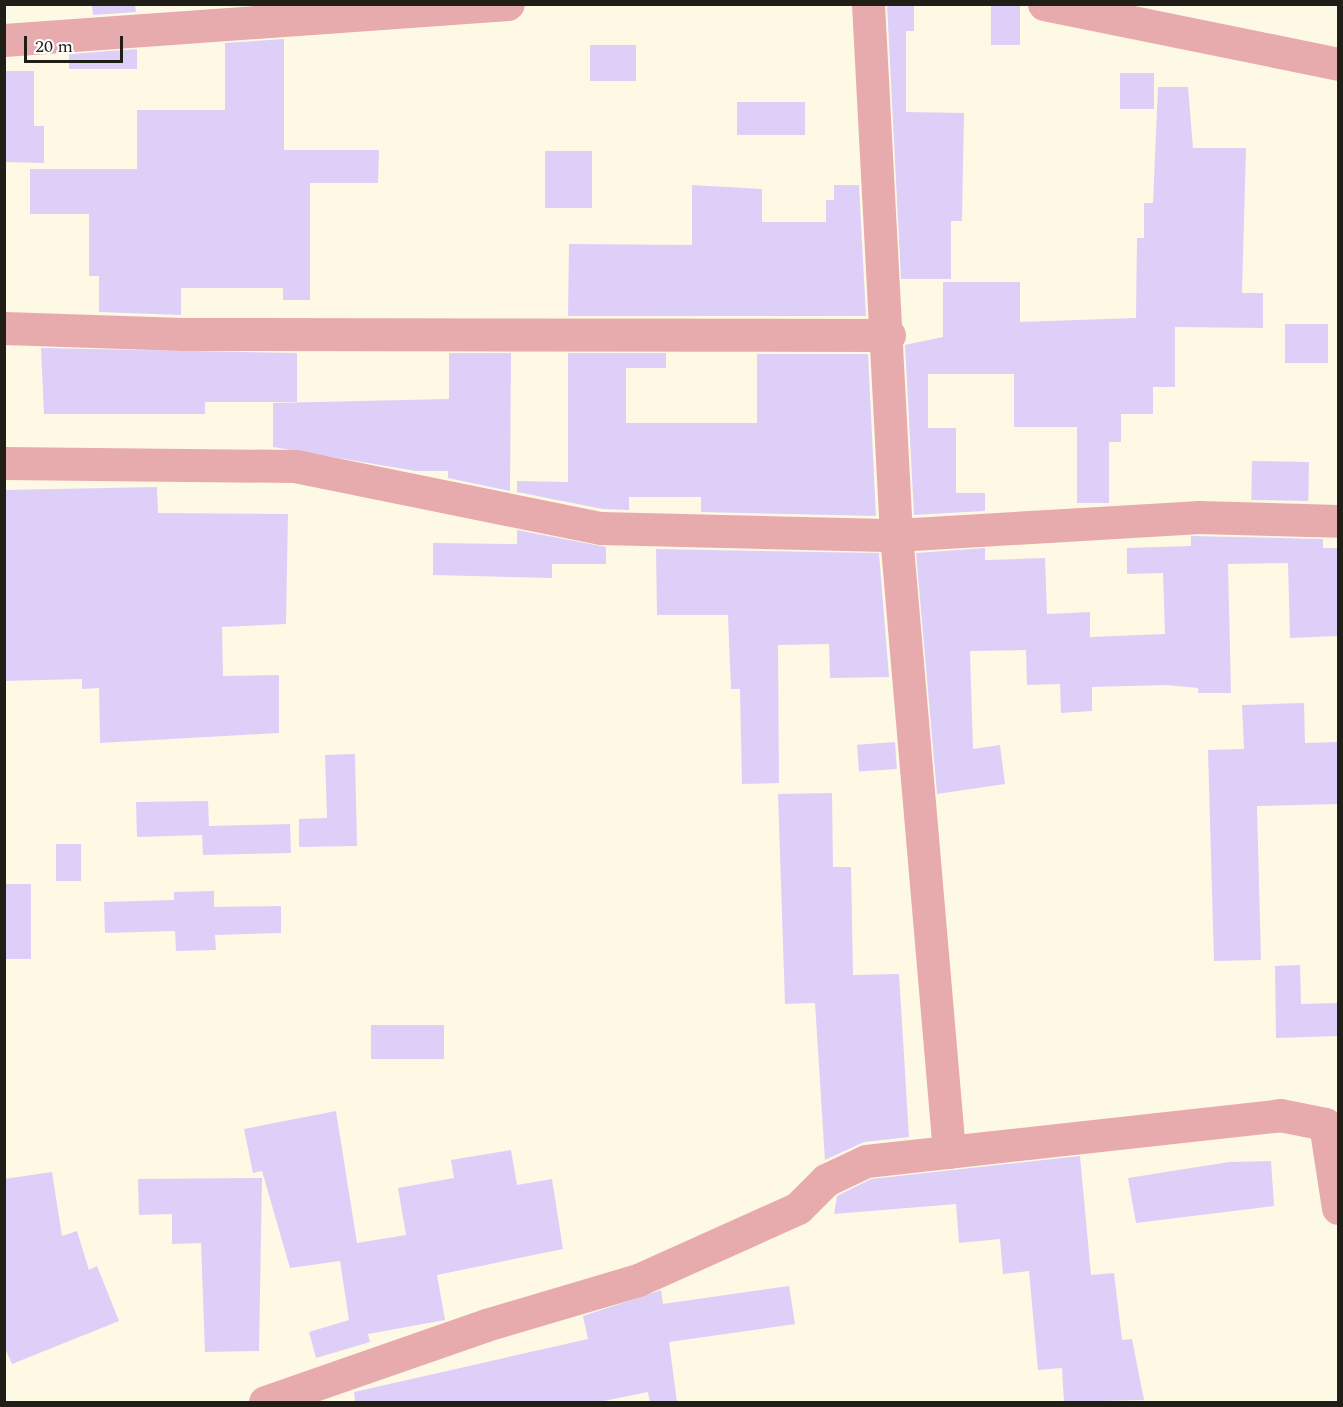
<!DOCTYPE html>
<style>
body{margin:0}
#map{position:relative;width:1343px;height:1407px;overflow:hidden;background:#fdf9e5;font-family:Spectral,serif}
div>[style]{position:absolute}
.building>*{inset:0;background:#decff9;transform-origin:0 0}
.street>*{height:33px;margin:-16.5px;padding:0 16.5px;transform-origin:16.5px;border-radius:16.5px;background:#e8abad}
span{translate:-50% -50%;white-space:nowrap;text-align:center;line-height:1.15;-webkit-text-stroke:6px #fff;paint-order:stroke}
.frame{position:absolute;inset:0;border:6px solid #1f1e17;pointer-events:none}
.scale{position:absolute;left:24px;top:36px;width:99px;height:27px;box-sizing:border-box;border:3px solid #1f1e17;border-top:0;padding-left:8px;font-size:18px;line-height:21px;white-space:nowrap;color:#1f1e17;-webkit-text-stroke:4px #fff;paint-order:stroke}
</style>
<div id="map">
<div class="building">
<div style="clip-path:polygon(92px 4px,135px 4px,136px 12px,93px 15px)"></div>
<div style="clip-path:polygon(887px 4px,914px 4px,914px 31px,906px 31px,906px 112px,964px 113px,962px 221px,951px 221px,951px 279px,901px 279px)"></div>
<div style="left:991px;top:4px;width:29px;height:41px"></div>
<div style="clip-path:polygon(284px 39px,284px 150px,379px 150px,378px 183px,310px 183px,310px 300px,283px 300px,283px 288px,181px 288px,181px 315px,99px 312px,99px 276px,89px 276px,89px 214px,30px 214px,30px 169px,137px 169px,137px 110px,225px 110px,225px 43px)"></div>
<div style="left:590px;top:45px;width:46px;height:36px"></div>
<div style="clip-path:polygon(137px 49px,137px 69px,69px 69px,69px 54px)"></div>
<div style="clip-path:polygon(4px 71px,34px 71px,34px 126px,44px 126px,44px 163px,4px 162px)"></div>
<div style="left:1120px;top:73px;width:34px;height:36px"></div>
<div style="clip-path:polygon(1158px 87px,1188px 87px,1193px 148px,1246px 148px,1242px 293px,1263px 293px,1263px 328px,1175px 327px,1175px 387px,1153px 387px,1153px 414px,1121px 414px,1121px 442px,1109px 442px,1109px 503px,1077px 503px,1077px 427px,1014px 427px,1014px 374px,928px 374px,928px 428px,956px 428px,956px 493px,985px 493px,985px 511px,914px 515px,905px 345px,943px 337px,943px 282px,1020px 282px,1020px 322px,1136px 318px,1137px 238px,1144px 238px,1144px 203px,1153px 203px)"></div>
<div style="left:737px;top:102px;width:68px;height:33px"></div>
<div style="left:545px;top:151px;width:47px;height:57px"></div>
<div style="clip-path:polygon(692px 185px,762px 189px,762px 222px,826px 222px,826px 200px,834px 200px,834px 185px,859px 185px,866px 316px,568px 316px,569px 244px,692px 245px)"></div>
<div style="left:1285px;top:324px;width:43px;height:39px"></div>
<div style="clip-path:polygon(41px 348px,297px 353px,297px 402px,205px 402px,205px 414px,44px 414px)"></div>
<div style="clip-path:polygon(449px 353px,511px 353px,510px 491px,448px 478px,448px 471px,416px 471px,273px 447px,273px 403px,449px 399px)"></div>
<div style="clip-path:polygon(568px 353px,666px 353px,666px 368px,626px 368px,626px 423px,757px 423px,757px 354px,868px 354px,876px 516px,701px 512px,701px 497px,629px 497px,629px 510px,603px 509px,517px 492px,517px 481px,568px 482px)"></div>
<div style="left:1252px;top:461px;width:57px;height:39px;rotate:1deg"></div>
<div style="clip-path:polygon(157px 487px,158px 513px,288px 514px,286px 624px,222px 627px,223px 676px,279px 675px,279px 733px,100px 743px,99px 688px,82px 689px,82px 679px,4px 681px,4px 490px)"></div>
<div style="clip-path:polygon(517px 530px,606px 547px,606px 564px,552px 564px,552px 578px,433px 575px,433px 543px,517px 544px)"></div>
<div style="clip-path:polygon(1191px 536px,1323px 539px,1323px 548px,1338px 548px,1338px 636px,1290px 638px,1288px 563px,1228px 564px,1231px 693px,1198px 693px,1198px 688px,1166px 685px,1092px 687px,1092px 711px,1061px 713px,1060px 684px,1027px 685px,1026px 650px,970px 651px,973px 749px,1000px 745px,1005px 784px,937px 794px,916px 553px,985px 548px,985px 560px,1045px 558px,1047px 614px,1090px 612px,1090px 637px,1165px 634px,1163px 573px,1127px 574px,1127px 548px,1191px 546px)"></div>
<div style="clip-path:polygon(656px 549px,879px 553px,889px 677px,830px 678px,829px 644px,778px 645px,779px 783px,742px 784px,740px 689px,731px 689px,728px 615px,657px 615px)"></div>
<div style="clip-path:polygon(1304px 703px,1305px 743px,1338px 742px,1338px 804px,1257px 806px,1261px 960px,1214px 961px,1208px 750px,1244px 749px,1242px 705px)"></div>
<div style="left:895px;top:742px;width:27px;height:38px;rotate:86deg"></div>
<div style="clip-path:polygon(355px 754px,357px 846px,299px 847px,299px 819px,327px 818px,325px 755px)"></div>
<div style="clip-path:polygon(832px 793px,833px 867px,851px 867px,853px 975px,899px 974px,909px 1137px,864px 1142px,825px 1160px,815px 1003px,785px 1004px,778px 794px)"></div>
<div style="clip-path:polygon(208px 801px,209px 826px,290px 824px,291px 853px,203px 855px,202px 835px,137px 837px,136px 802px)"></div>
<div style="left:56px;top:844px;width:25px;height:37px"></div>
<div style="left:4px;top:884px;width:27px;height:75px"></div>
<div style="clip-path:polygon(214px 891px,214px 907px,281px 906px,281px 933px,215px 935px,216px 950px,176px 951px,175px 931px,105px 933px,104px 902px,174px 900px,174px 892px)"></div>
<div style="clip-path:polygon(1300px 965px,1301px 1004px,1338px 1003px,1338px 1036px,1276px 1038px,1275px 966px)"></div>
<div style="left:444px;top:1025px;width:34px;height:73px;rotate:90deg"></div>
<div style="clip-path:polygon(336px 1111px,357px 1243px,406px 1235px,398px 1188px,454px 1178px,451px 1160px,511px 1150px,517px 1185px,552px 1179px,563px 1249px,437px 1275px,445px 1320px,368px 1334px,370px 1342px,316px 1358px,309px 1332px,349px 1320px,340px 1261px,290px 1268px,262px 1171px,253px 1173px,244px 1129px)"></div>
<div style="clip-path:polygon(1080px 1156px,1091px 1275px,1114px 1273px,1122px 1340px,1132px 1339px,1144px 1400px,1064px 1402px,1062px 1368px,1038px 1370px,1029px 1271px,1003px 1274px,1000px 1239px,959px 1243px,956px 1204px,834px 1214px,837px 1196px,871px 1179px)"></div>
<div style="clip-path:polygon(1271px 1161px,1274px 1206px,1136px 1223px,1128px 1178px,1229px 1162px)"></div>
<div style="clip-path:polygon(52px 1172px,62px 1236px,77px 1231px,89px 1270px,97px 1266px,119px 1321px,12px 1364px,4px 1346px,4px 1179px)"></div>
<div style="clip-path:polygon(262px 1178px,259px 1351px,205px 1352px,201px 1243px,172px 1244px,172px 1214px,139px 1215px,138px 1179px)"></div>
<div style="clip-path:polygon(789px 1286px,795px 1324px,669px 1342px,677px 1402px,650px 1402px,648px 1392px,599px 1402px,355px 1402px,354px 1392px,588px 1339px,583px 1316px,661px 1290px,663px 1304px)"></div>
</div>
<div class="street">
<div style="left:868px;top:4px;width:532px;rotate:86.98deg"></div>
<div style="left:896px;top:535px;width:619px;rotate:85.09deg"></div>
<div style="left:1044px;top:4px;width:300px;rotate:11.5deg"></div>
<div style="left:4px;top:40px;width:505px;rotate:-4.09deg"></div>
<div style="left:4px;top:328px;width:179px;rotate:1.9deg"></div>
<div style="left:183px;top:334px;width:706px;rotate:0.08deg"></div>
<div style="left:4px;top:463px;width:291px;rotate:0.6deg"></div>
<div style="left:295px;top:466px;width:312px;rotate:11.5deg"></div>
<div style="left:601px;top:528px;width:295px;rotate:1.4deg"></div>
<div style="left:896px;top:535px;width:304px;rotate:-3.4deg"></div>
<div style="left:1199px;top:517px;width:139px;rotate:1.6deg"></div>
<div style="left:265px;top:1402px;width:234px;rotate:-19.2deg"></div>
<div style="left:486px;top:1325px;width:159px;rotate:-16.5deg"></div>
<div style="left:638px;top:1280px;width:175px;rotate:-24.2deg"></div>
<div style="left:798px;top:1208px;width:40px;rotate:-45deg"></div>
<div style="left:826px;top:1180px;width:44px;rotate:-25.4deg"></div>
<div style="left:866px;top:1161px;width:417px;rotate:-6.3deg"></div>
<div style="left:1280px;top:1115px;width:46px;rotate:11.3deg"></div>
<div style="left:1325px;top:1124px;width:85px;rotate:81.2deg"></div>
</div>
<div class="frame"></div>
<div class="scale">20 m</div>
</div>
